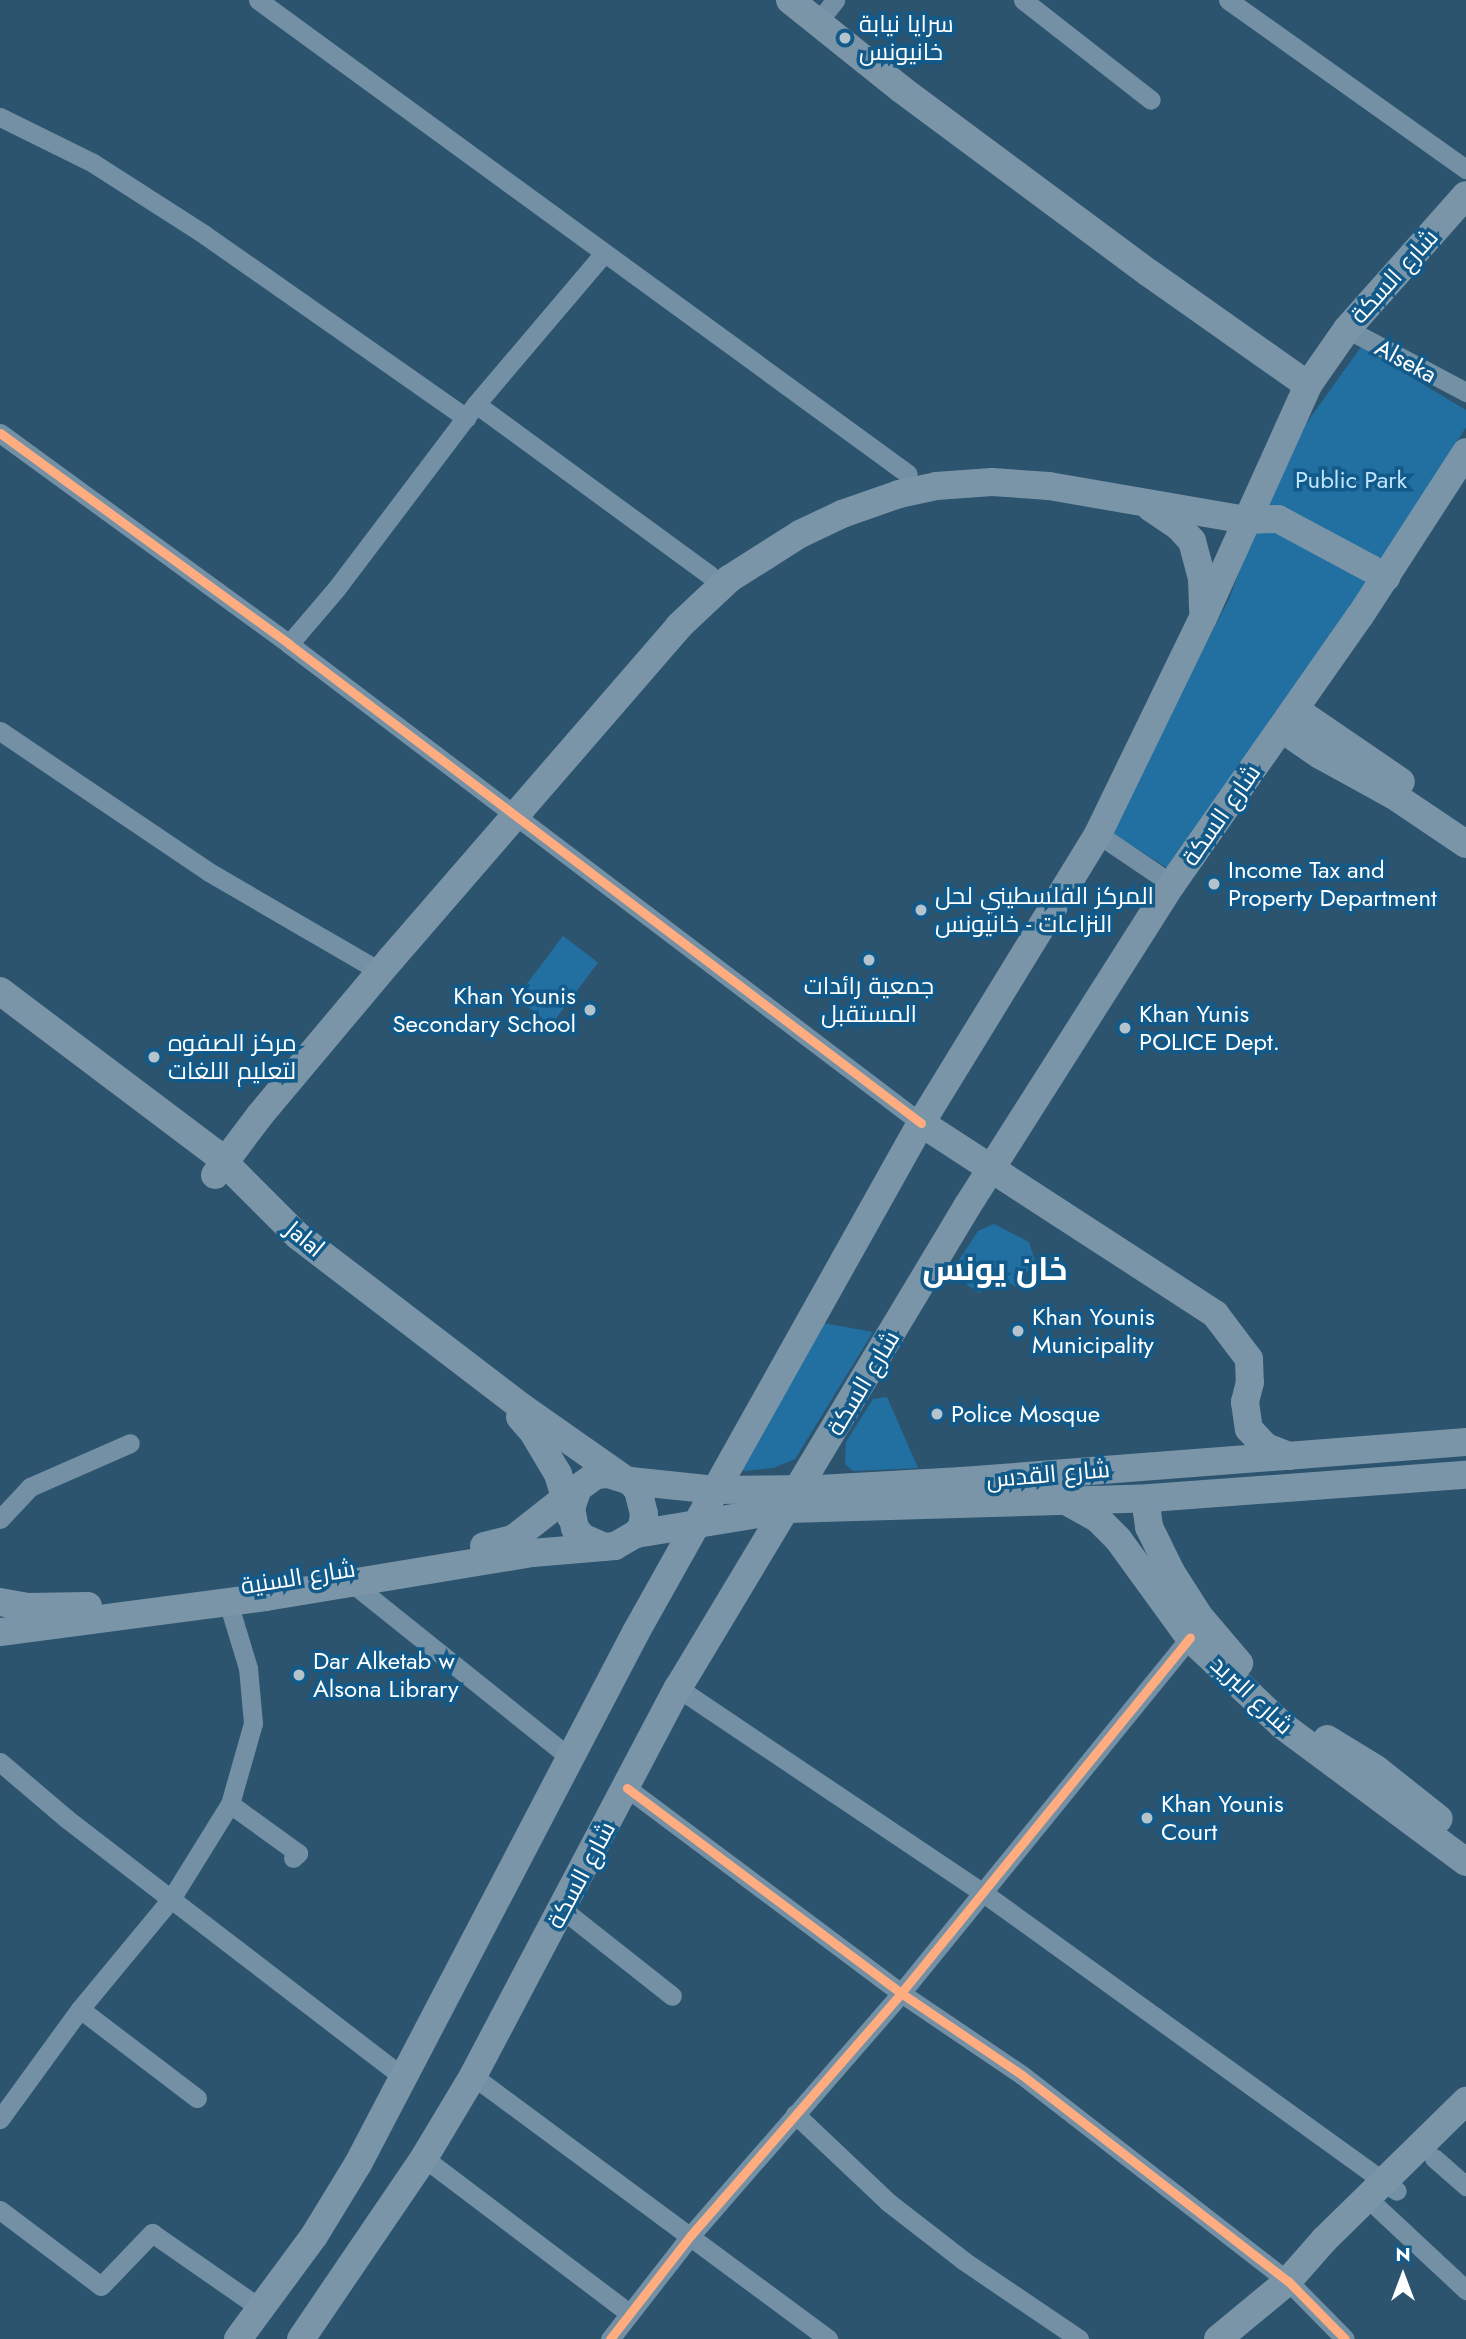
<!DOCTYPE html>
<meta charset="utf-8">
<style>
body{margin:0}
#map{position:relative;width:1466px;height:2339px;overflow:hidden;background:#2c546f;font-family:Jost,Cairo,sans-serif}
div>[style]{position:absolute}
.green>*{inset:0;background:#2270a1;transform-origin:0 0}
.street>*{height:19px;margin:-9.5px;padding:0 9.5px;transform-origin:9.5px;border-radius:9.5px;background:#7390a4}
.secondary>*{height:28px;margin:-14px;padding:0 14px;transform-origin:14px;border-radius:14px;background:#7b95a8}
.cycleway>*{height:9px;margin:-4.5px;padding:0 4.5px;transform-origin:4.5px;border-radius:4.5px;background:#ffac80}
.dots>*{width:19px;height:19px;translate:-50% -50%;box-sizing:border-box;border:4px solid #115a8a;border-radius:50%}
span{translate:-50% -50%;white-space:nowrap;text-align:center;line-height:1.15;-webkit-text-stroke:7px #115a8a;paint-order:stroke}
.poi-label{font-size:24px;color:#fff}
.left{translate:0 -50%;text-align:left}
.right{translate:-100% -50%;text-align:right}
.street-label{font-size:24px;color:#fff}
.park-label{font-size:24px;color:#bee5fd}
.district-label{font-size:32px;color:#fff;font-weight:700}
.north{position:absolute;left:1368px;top:2241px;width:70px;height:70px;-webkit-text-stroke:5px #115a8a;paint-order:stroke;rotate:0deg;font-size:19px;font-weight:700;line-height:28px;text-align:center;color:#fff}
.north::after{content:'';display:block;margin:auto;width:24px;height:32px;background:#fff;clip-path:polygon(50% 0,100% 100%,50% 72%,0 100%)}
</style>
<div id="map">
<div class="green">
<div style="clip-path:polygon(1361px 347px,1466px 410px,1466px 427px,1391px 548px,1172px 871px,1109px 831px,1229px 599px,1285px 453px)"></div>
<div style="left:563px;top:936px;width:44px;height:78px;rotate:37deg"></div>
<div style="clip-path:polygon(994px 1224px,1029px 1242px,1035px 1261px,1016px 1287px,1010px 1283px,1006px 1287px,992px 1277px,980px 1293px,950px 1274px,978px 1231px)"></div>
<div style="clip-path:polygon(823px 1323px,873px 1332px,795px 1459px,773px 1468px,743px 1471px,741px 1468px)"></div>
<div style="clip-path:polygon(887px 1397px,918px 1468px,853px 1471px,845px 1464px,846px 1442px,873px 1399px)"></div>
</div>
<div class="street">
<div style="left:258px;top:0;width:804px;rotate:36.1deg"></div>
<div style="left:1023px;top:0;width:162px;rotate:38deg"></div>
<div style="left:1228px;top:0;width:292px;rotate:35.4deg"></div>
<div style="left:818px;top:22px;width:28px;rotate:-52deg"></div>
<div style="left:0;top:117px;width:104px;rotate:26.3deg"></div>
<div style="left:93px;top:163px;width:133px;rotate:32.7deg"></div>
<div style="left:205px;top:235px;width:319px;rotate:35deg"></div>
<div style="left:1347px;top:329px;width:135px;rotate:27.9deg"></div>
<div style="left:476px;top:404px;width:290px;rotate:36.2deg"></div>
<div style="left:0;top:433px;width:358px;rotate:36.1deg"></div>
<div style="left:289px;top:644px;width:793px;rotate:37.16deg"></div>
<div style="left:289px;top:644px;width:72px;rotate:-49.5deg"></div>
<div style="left:336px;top:589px;width:232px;rotate:-52.9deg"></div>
<div style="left:476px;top:404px;width:198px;rotate:-49.7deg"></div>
<div style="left:0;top:731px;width:252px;rotate:34deg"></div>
<div style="left:209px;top:872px;width:185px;rotate:30.2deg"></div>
<div style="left:1098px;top:834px;width:89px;rotate:34deg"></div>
<div style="left:0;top:1519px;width:44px;rotate:-46.8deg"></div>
<div style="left:30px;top:1487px;width:109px;rotate:-23.7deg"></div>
<div style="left:352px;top:1583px;width:278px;rotate:38.7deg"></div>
<div style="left:678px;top:1688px;width:366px;rotate:33.9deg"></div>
<div style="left:982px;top:1892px;width:511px;rotate:35.77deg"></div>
<div style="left:0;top:1762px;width:88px;rotate:40.4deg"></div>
<div style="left:67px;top:1819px;width:131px;rotate:37.6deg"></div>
<div style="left:171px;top:1899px;width:112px;rotate:-58.2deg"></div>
<div style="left:230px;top:1804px;width:84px;rotate:-74.1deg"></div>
<div style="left:253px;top:1723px;width:55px;rotate:-95.2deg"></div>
<div style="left:248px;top:1668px;width:69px;rotate:-106.9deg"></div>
<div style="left:627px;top:1788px;width:342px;rotate:36.8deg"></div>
<div style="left:901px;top:1993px;width:146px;rotate:34.1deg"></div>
<div style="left:1022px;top:2075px;width:336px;rotate:37.8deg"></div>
<div style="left:1288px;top:2281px;width:81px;rotate:45.5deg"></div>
<div style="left:230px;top:1804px;width:84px;rotate:35.8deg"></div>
<div style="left:298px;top:1853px;width:7px;rotate:135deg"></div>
<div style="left:562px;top:1909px;width:140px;rotate:38.3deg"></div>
<div style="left:80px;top:2009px;width:147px;rotate:37.3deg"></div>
<div style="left:473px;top:2076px;width:442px;rotate:36.5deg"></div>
<div style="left:795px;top:2114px;width:128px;rotate:43.4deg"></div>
<div style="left:888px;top:2202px;width:96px;rotate:37.8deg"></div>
<div style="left:964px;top:2261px;width:139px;rotate:34.1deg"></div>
<div style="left:0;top:2119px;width:136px;rotate:-54deg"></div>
<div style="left:80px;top:2009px;width:143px;rotate:-50.4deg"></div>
<div style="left:171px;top:1899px;width:294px;rotate:37.5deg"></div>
<div style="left:424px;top:2158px;width:258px;rotate:37.1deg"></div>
<div style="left:1434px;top:2158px;width:43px;rotate:41.2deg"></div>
<div style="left:1377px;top:2207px;width:122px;rotate:43deg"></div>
<div style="left:0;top:2210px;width:126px;rotate:37deg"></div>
<div style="left:101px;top:2286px;width:74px;rotate:-46.1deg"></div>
<div style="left:152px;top:2233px;width:131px;rotate:34.8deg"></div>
<div style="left:610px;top:2339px;width:132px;rotate:-52.1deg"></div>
<div style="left:691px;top:2235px;width:320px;rotate:-49deg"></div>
<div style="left:901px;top:1993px;width:458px;rotate:-50.9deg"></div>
</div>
<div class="secondary">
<div style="left:790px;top:0;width:142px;rotate:38.7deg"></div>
<div style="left:901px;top:89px;width:309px;rotate:36.6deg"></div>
<div style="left:1149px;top:273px;width:194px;rotate:35.2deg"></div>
<div style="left:1151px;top:508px;width:34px;rotate:34deg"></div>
<div style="left:1179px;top:527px;width:19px;rotate:47deg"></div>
<div style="left:1192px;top:541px;width:38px;rotate:75deg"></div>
<div style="left:1202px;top:578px;width:32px;rotate:88deg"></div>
<div style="left:1296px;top:710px;width:127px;rotate:34.4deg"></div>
<div style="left:1282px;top:729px;width:46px;rotate:34.4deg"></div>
<div style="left:1320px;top:755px;width:83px;rotate:28.7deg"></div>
<div style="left:1393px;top:795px;width:88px;rotate:33.9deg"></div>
<div style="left:0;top:991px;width:268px;rotate:37deg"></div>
<div style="left:214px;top:1152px;width:119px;rotate:45deg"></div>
<div style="left:298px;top:1236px;width:283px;rotate:37.4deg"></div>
<div style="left:523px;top:1408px;width:118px;rotate:35deg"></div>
<div style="left:921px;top:1123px;width:351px;rotate:33deg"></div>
<div style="left:1215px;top:1314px;width:56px;rotate:52.9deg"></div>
<div style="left:1249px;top:1359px;width:23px;rotate:88deg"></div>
<div style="left:1250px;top:1382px;width:21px;rotate:104deg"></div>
<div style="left:1245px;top:1402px;width:27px;rotate:82deg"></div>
<div style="left:1249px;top:1429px;width:25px;rotate:47deg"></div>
<div style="left:1266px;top:1447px;width:25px;rotate:21deg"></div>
<div style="left:215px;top:1175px;width:75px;rotate:-53.1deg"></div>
<div style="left:260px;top:1115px;width:204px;rotate:-50deg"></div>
<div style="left:391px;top:959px;width:440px;rotate:-49.1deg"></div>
<div style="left:679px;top:626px;width:69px;rotate:-43.2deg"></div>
<div style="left:729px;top:579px;width:84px;rotate:-32.4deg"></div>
<div style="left:800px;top:534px;width:47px;rotate:-25.5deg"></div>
<div style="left:842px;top:514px;width:60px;rotate:-19.3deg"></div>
<div style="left:899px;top:494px;width:38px;rotate:-12deg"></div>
<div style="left:936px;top:486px;width:56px;rotate:-4.1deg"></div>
<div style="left:992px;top:482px;width:57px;rotate:4deg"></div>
<div style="left:1049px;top:486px;width:200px;rotate:9.8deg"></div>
<div style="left:1246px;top:520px;width:32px;rotate:-2deg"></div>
<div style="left:1278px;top:519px;width:123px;rotate:28.2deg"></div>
<div style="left:520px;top:1417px;width:20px;rotate:49deg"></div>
<div style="left:533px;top:1432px;width:49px;rotate:59.2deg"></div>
<div style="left:558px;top:1474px;width:45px;rotate:73.2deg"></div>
<div style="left:630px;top:1481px;width:86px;rotate:6deg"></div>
<div style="left:716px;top:1490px;width:103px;rotate:-0.6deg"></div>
<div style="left:819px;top:1489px;width:143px;rotate:-3.2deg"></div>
<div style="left:962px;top:1481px;width:506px;rotate:-4.42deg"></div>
<div style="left:1150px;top:1498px;width:14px;rotate:102deg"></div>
<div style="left:1147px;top:1512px;width:15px;rotate:82deg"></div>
<div style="left:1149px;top:1527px;width:50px;rotate:63.9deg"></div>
<div style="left:1171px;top:1572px;width:52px;rotate:57.5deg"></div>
<div style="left:1199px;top:1616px;width:62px;rotate:49.6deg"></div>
<div style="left:1066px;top:1501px;width:37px;rotate:29deg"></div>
<div style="left:1098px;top:1519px;width:28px;rotate:45deg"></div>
<div style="left:1118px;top:1539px;width:122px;rotate:54deg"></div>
<div style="left:1190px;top:1638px;width:128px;rotate:43.4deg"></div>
<div style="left:1283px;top:1726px;width:228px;rotate:36.6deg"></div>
<div style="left:636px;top:1534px;width:9px;rotate:-49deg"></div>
<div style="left:642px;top:1527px;width:13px;rotate:-81deg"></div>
<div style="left:644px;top:1514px;width:25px;rotate:-104deg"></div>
<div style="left:638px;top:1490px;width:12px;rotate:-132deg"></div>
<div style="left:630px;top:1481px;width:23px;rotate:-162deg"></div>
<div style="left:608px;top:1474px;width:12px;rotate:175deg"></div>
<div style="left:596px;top:1475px;width:22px;rotate:144deg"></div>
<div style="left:578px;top:1488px;width:21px;rotate:109deg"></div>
<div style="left:571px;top:1508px;width:20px;rotate:79deg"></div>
<div style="left:575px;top:1528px;width:11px;rotate:52deg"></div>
<div style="left:582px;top:1537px;width:24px;rotate:24deg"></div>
<div style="left:604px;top:1547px;width:11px;rotate:-5deg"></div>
<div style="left:615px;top:1546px;width:24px;rotate:-30deg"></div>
<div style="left:636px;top:1534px;width:154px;rotate:-9.3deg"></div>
<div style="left:788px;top:1509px;width:362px;rotate:-1.7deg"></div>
<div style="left:1150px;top:1498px;width:317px;rotate:-4.2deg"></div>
<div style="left:484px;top:1546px;width:30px;rotate:-14deg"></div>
<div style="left:513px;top:1539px;width:83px;rotate:-38.1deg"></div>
<div style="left:0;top:1602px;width:27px;rotate:10deg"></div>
<div style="left:27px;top:1607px;width:61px;rotate:-0.9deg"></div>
<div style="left:0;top:1632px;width:268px;rotate:-7.5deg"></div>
<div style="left:266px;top:1597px;width:270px;rotate:-9.4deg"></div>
<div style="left:532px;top:1553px;width:72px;rotate:-4.8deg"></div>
<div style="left:1327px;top:1739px;width:57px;rotate:31.5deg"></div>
<div style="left:1376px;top:1769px;width:80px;rotate:38.4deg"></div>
<div style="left:238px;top:2339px;width:128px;rotate:-53.6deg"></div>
<div style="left:314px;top:2236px;width:84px;rotate:-58.6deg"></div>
<div style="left:358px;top:2164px;width:600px;rotate:-62.41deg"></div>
<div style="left:636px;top:1632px;width:583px;rotate:-60.75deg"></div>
<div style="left:921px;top:1123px;width:339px;rotate:-58.5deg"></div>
<div style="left:1098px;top:834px;width:240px;rotate:-64.1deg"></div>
<div style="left:1203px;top:618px;width:256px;rotate:-65.7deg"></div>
<div style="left:1308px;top:385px;width:68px;rotate:-55.1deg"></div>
<div style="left:1347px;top:329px;width:179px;rotate:-48.4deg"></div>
<div style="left:301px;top:2339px;width:219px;rotate:-55.8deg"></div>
<div style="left:424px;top:2158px;width:96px;rotate:-59.1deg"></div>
<div style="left:473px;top:2076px;width:439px;rotate:-62.2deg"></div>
<div style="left:678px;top:1688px;width:563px;rotate:-59.02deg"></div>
<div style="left:968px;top:1205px;width:380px;rotate:-57.6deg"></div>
<div style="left:1172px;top:884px;width:327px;rotate:-55deg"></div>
<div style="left:1360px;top:616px;width:195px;rotate:-57.1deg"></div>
<div style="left:1218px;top:2339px;width:91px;rotate:-39.6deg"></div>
<div style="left:1288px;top:2281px;width:55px;rotate:-48.7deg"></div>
<div style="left:1324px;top:2240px;width:199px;rotate:-44.4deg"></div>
</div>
<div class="cycleway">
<div style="left:0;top:433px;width:358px;rotate:36.1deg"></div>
<div style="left:289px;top:644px;width:793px;rotate:37.16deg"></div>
<div style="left:627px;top:1788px;width:342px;rotate:36.8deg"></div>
<div style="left:901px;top:1993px;width:146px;rotate:34.1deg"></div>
<div style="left:1022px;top:2075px;width:336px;rotate:37.8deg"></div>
<div style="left:1288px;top:2281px;width:81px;rotate:45.5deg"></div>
<div style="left:610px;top:2339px;width:132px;rotate:-52.1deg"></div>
<div style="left:691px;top:2235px;width:320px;rotate:-49deg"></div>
<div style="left:901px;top:1993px;width:458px;rotate:-50.9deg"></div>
</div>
<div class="dots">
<div style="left:845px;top:38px;background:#b5c3cd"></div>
<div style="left:1214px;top:884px;background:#b5c3cd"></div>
<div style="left:921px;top:910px;background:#b5c3cd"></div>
<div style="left:869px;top:960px;background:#b5c3cd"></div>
<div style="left:590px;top:1010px;background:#b5c3cd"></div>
<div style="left:1125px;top:1028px;background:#b5c3cd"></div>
<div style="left:154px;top:1057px;background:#b5c3cd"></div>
<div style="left:1018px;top:1331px;background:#b5c3cd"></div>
<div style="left:937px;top:1414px;background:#b5c3cd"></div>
<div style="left:299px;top:1675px;background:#b5c3cd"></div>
<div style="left:1147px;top:1818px;background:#b5c3cd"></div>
</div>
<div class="poi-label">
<span class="left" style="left:859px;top:38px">سرايا نيابة<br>خانيونس</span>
<span class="left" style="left:1228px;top:884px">Income Tax and<br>Property Department</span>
<span class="left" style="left:935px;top:910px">المركز الفلسطيني لحل<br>النزاعات - خانيونس</span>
<span style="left:869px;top:1000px">جمعية رائدات<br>المستقبل</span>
<span class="right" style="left:576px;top:1010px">Khan Younis<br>Secondary School</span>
<span class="left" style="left:1139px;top:1028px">Khan Yunis<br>POLICE Dept.</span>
<span class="left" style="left:168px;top:1057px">مركز الصفوه<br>لتعليم اللغات</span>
<span class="left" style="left:1032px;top:1331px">Khan Younis<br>Municipality</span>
<span class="left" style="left:951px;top:1414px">Police Mosque</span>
<span class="left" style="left:313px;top:1675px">Dar Alketab w<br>Alsona Library</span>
<span class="left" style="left:1161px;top:1818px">Khan Younis<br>Court</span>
</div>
<div class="street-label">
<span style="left:1394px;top:276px;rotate:-48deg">شارع السكة</span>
<span style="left:1406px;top:361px;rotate:28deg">Alseka</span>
<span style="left:1221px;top:815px;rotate:-55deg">شارع السكة</span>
<span style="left:305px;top:1239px;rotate:40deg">Jalal</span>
<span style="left:863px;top:1383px;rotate:-59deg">شارع السكة</span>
<span style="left:1048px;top:1474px;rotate:-5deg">شارع القدس</span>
<span style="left:298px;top:1577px;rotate:-9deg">شارع السنية</span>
<span style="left:1252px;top:1695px;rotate:43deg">شارع البريد</span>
<span style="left:581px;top:1875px;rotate:-62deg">شارع السكة</span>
</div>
<div class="park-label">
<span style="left:1351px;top:480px">Public Park</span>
</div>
<div class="district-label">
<span style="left:995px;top:1269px">خان يونس</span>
</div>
<div class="north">N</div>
</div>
